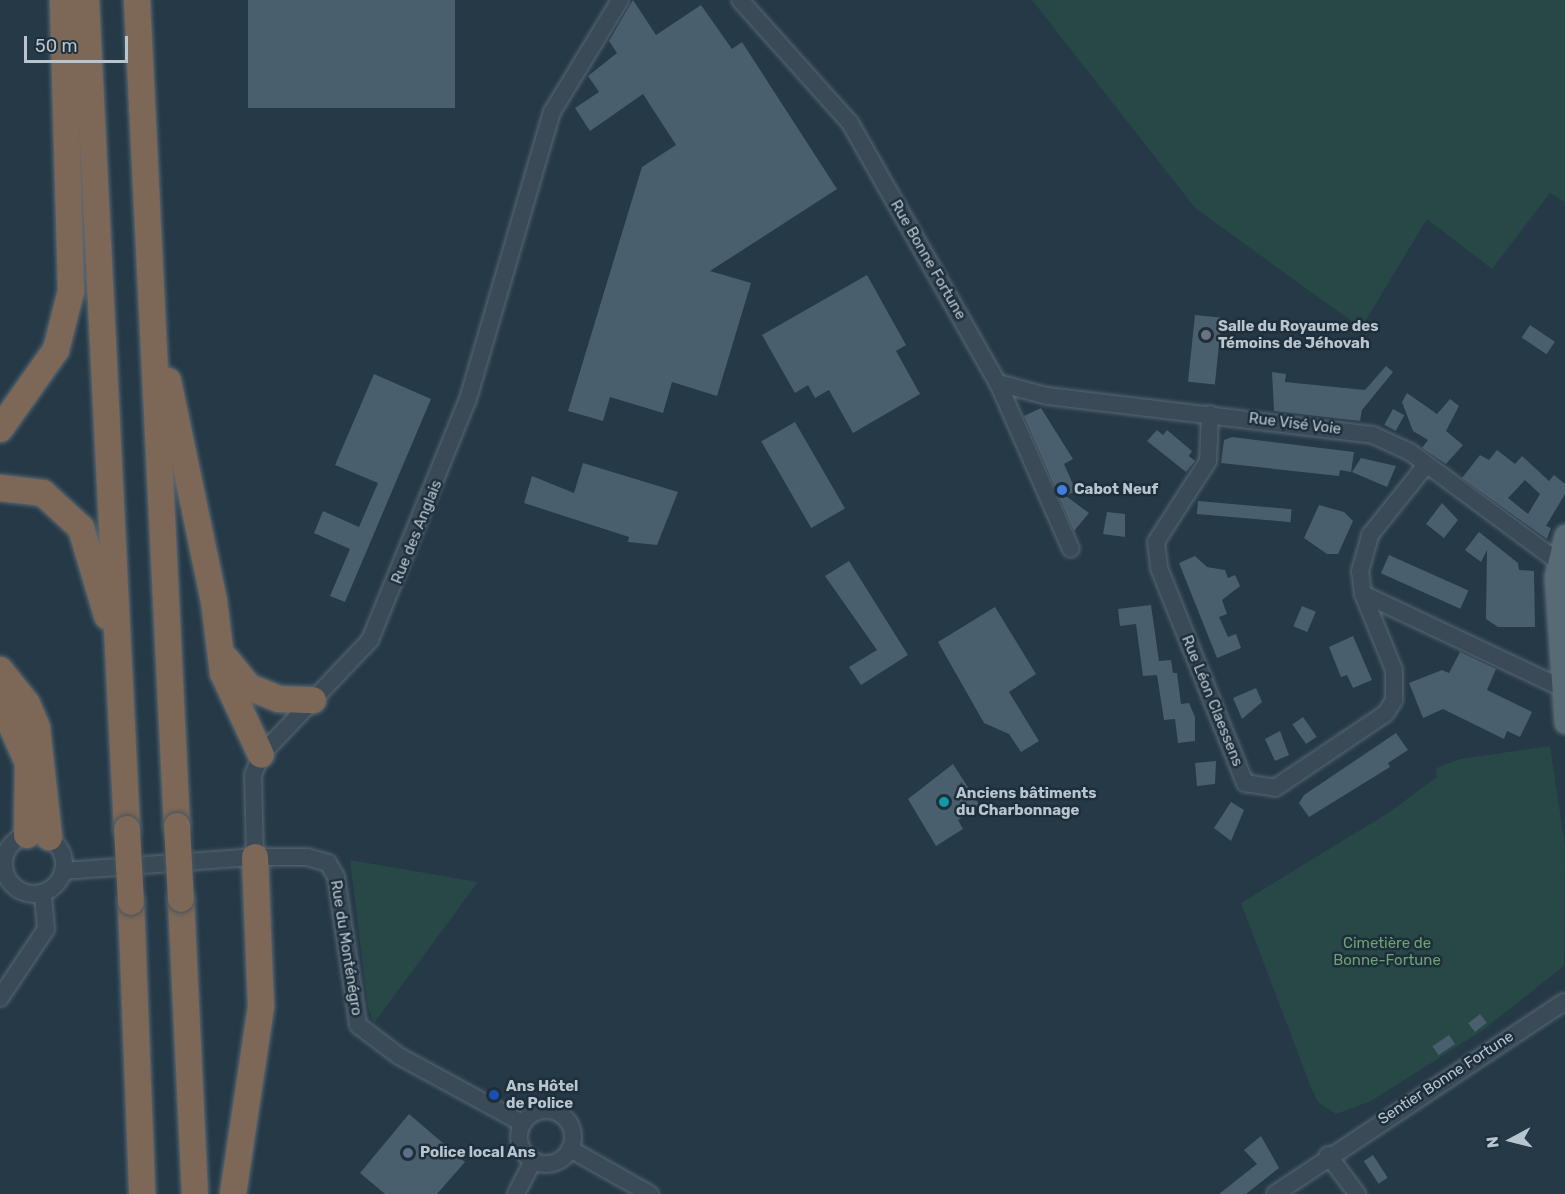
<!DOCTYPE html>
<meta charset="utf-8">
<style>
body{margin:0}
#map{position:relative;width:1565px;height:1194px;overflow:hidden;background:#253947;font-family:Rubik,sans-serif}
div>[style]{position:absolute}
.green>*{inset:0;background:#274846}
.building>*{inset:0;background:#495f6d;transform-origin:0 0}
.roads{filter:drop-shadow(0 0 2px #596873) drop-shadow(0 0 2px #596873)}
.minor>*{height:16px;margin:-8px;padding:0 8px;transform-origin:8px;border-radius:8px;background:#3a4a56}
.minor>.ring{margin:-8px;padding:0;box-sizing:content-box;background:none;border:16px solid #3a4a56;border-radius:50%}
.major>*{height:21px;margin:-10.5px;padding:0 10.5px;transform-origin:10.5px;border-radius:10.5px;background:#586a76}
.highway>*{height:26px;margin:-13px;padding:0 13px;transform-origin:13px;border-radius:13px;background:#7d6756}
.bridges{filter:drop-shadow(0 0 2px #445560) drop-shadow(0 0 2px #445560)}
.highway-bridge>*{height:26px;margin:-13px;padding:0 13px;transform-origin:13px;border-radius:13px;background:#7d6756}
.dots>*{width:16px;height:16px;translate:-50% -50%;box-sizing:border-box;border:3px solid #1e2f3b;border-radius:50%}
span{translate:-50% -50%;white-space:nowrap;text-align:center;line-height:1.15;-webkit-text-stroke:5px #1e2f3b;paint-order:stroke}
.street-label{font-size:15px;color:#b8c5cf}
.poi-label{font-size:15px;color:#b8c5cf;font-weight:700}
.left{translate:0 -50%;text-align:left}
.park-label{font-size:15px;color:#6da270}
.north{position:absolute;left:1481px;top:1110px;width:60px;height:60px;-webkit-text-stroke:4px #1e2f3b;paint-order:stroke;rotate:263deg;font-size:16px;font-weight:700;line-height:24px;text-align:center;color:#b8c5cf}
.north::after{content:'';display:block;margin:auto;width:21px;height:27px;background:#b8c5cf;clip-path:polygon(50% 0,100% 100%,50% 72%,0 100%)}
.scale{position:absolute;left:24px;top:36px;width:104px;height:27px;box-sizing:border-box;border:3px solid #b8c5cf;border-top:0;padding-left:8px;font-size:18px;line-height:21px;white-space:nowrap;color:#b8c5cf;-webkit-text-stroke:4px #1e2f3b;paint-order:stroke}
</style>
<div id="map">
<div class="green">
<div style="clip-path:polygon(1032px 0,1565px 0,1565px 202px,1550px 193px,1492px 269px,1427px 219px,1361px 328px,1195px 208px)"></div>
<div style="clip-path:polygon(1550px 746px,1565px 846px,1564px 966px,1483px 1030px,1371px 1101px,1336px 1114px,1318px 1102px,1310px 1085px,1241px 903px,1388px 813px,1437px 777px,1436px 768px,1460px 759px)"></div>
<div style="clip-path:polygon(350px 860px,478px 882px,374px 1023px,368px 1007px)"></div>
</div>
<div class="building">
<div style="left:248px;top:0;width:207px;height:108px"></div>
<div style="clip-path:polygon(633px 0,656px 35px,701px 5px,732px 49px,742px 42px,837px 189px,710px 271px,751px 283px,717px 396px,672px 382px,663px 413px,610px 397px,603px 421px,568px 411px,642px 167px,676px 145px,643px 94px,590px 131px,575px 108px,599px 92px,588px 76px,617px 53px,609px 41px)"></div>
<div style="clip-path:polygon(867px 275px,906px 345px,896px 351px,920px 394px,853px 433px,829px 390px,815px 398px,808px 385px,795px 393px,762px 335px)"></div>
<div style="left:1195px;top:315px;width:27px;height:67px;rotate:6deg"></div>
<div style="left:1530px;top:325px;width:30px;height:15px;rotate:34deg"></div>
<div style="clip-path:polygon(1386px 366px,1393px 372px,1362px 410px,1360px 421px,1274px 411px,1272px 372px,1286px 374px,1285px 382px,1365px 390px)"></div>
<div style="clip-path:polygon(374px 374px,431px 399px,345px 602px,330px 596px,350px 549px,314px 533px,323px 511px,359px 527px,378px 483px,335px 465px)"></div>
<div style="clip-path:polygon(1407px 393px,1437px 414px,1450px 399px,1459px 406px,1446px 431px,1463px 445px,1446px 464px,1422px 448px,1428px 440px,1413px 431px,1402px 402px)"></div>
<div style="clip-path:polygon(1041px 408px,1073px 459px,1064px 464px,1076px 491px,1066px 496px,1089px 513px,1074px 531px,1024px 416px)"></div>
<div style="left:1393px;top:409px;width:13px;height:18px;rotate:29deg"></div>
<div style="left:795px;top:422px;width:100px;height:39px;rotate:60deg"></div>
<div style="clip-path:polygon(1157px 430px,1163px 435px,1167px 430px,1192px 451px,1189px 456px,1195px 461px,1186px 472px,1147px 441px)"></div>
<div style="clip-path:polygon(1232px 437px,1354px 452px,1351px 472px,1340px 470px,1339px 476px,1221px 463px,1224px 440px)"></div>
<div style="clip-path:polygon(evenodd,1497px 450px,1515px 464px,1522px 456px,1549px 481px,1554px 475px,1565px 484px,1565px 494px,1546px 526px,1551px 528px,1547px 539px,1462px 478px,1480px 455px,1489px 460px,1497px 450px,1525px 480px,1540px 494px,1528px 514px,1508px 498px,1525px 480px)"></div>
<div style="clip-path:polygon(1361px 458px,1396px 466px,1387px 487px,1352px 472px)"></div>
<div style="clip-path:polygon(583px 463px,678px 492px,657px 545px,628px 542px,629px 537px,524px 503px,532px 476px,574px 493px)"></div>
<div style="left:1198px;top:501px;width:94px;height:13px;rotate:5deg"></div>
<div style="clip-path:polygon(1442px 503px,1458px 520px,1444px 538px,1426px 524px)"></div>
<div style="clip-path:polygon(1319px 505px,1344px 512px,1353px 521px,1338px 554px,1327px 554px,1304px 538px)"></div>
<div style="clip-path:polygon(1107px 512px,1125px 514px,1125px 537px,1103px 534px)"></div>
<div style="clip-path:polygon(1479px 532px,1518px 563px,1519px 570px,1534px 571px,1535px 627px,1498px 627px,1486px 619px,1487px 550px,1481px 562px,1465px 550px)"></div>
<div style="left:1389px;top:555px;width:87px;height:20px;rotate:24deg"></div>
<div style="clip-path:polygon(1195px 556px,1207px 567px,1225px 570px,1228px 578px,1235px 575px,1240px 586px,1222px 600px,1227px 614px,1219px 617px,1228px 637px,1236px 634px,1241px 648px,1217px 658px,1179px 563px)"></div>
<div style="clip-path:polygon(849px 561px,908px 655px,861px 685px,849px 667px,877px 650px,825px 576px)"></div>
<div style="clip-path:polygon(1151px 605px,1159px 661px,1171px 660px,1173px 673px,1177px 673px,1181px 704px,1189px 703px,1195px 717px,1195px 741px,1178px 743px,1175px 719px,1164px 720px,1157px 675px,1143px 676px,1136px 624px,1120px 626px,1118px 609px)"></div>
<div style="left:1302px;top:606px;width:15px;height:22px;rotate:23deg"></div>
<div style="clip-path:polygon(995px 607px,1036px 674px,1009px 692px,1039px 741px,1021px 752px,1009px 734px,984px 723px,938px 642px)"></div>
<div style="clip-path:polygon(1353px 636px,1372px 680px,1353px 688px,1347px 675px,1341px 677px,1329px 647px)"></div>
<div style="clip-path:polygon(1460px 652px,1496px 669px,1487px 690px,1532px 712px,1520px 737px,1507px 731px,1504px 739px,1443px 709px,1423px 718px,1409px 683px,1442px 670px,1449px 673px)"></div>
<div style="clip-path:polygon(1256px 688px,1262px 702px,1242px 719px,1233px 698px)"></div>
<div style="left:1303px;top:717px;width:24px;height:13px;rotate:55deg"></div>
<div style="clip-path:polygon(1280px 731px,1289px 755px,1275px 761px,1265px 739px)"></div>
<div style="clip-path:polygon(1396px 733px,1408px 750px,1388px 763px,1390px 767px,1309px 817px,1299px 803px,1304px 795px)"></div>
<div style="clip-path:polygon(1216px 761px,1215px 784px,1197px 786px,1195px 763px)"></div>
<div style="clip-path:polygon(953px 764px,980px 806px,958px 820px,963px 829px,936px 846px,908px 799px)"></div>
<div style="clip-path:polygon(1231px 802px,1244px 810px,1231px 841px,1214px 828px)"></div>
<div style="left:1480px;top:1014px;width:11px;height:15px;rotate:52deg"></div>
<div style="left:1449px;top:1035px;width:11px;height:20px;rotate:56deg"></div>
<div style="clip-path:polygon(409px 1114px,465px 1162px,437px 1194px,385px 1194px,360px 1173px)"></div>
<div style="clip-path:polygon(1261px 1136px,1279px 1168px,1246px 1194px,1219px 1194px,1257px 1164px,1244px 1150px)"></div>
<div style="left:1373px;top:1155px;width:27px;height:11px;rotate:57deg"></div>
</div>
<div class="roads">
<div class="minor">
<div style="left:740px;top:0;width:165px;rotate:48.2deg"></div>
<div style="left:850px;top:123px;width:299px;rotate:60.4deg"></div>
<div style="left:998px;top:383px;width:181px;rotate:66.3deg"></div>
<div style="left:998px;top:383px;width:51px;rotate:14.9deg"></div>
<div style="left:1047px;top:396px;width:328px;rotate:6.8deg"></div>
<div style="left:1373px;top:435px;width:41px;rotate:24.7deg"></div>
<div style="left:1410px;top:452px;width:182px;rotate:36.5deg"></div>
<div style="left:1210px;top:414px;width:47px;rotate:92.4deg"></div>
<div style="left:1208px;top:461px;width:96px;rotate:122.7deg"></div>
<div style="left:1156px;top:542px;width:26px;rotate:83deg"></div>
<div style="left:1159px;top:568px;width:232px;rotate:68.2deg"></div>
<div style="left:1245px;top:783px;width:30px;rotate:9deg"></div>
<div style="left:1275px;top:788px;width:134px;rotate:-34deg"></div>
<div style="left:1386px;top:713px;width:15px;rotate:-58deg"></div>
<div style="left:1394px;top:700px;width:30px;rotate:-90deg"></div>
<div style="left:1394px;top:670px;width:82px;rotate:-112.2deg"></div>
<div style="left:1363px;top:594px;width:23px;rotate:-97deg"></div>
<div style="left:1360px;top:571px;width:37px;rotate:-74deg"></div>
<div style="left:1370px;top:535px;width:90px;rotate:-51.3deg"></div>
<div style="left:1363px;top:594px;width:218px;rotate:25.3deg"></div>
<div class="ring" style="left:4px;top:834px;width:44px;height:44px"></div>
<div style="left:255px;top:857px;width:82px;rotate:-91.4deg"></div>
<div style="left:253px;top:775px;width:22px;rotate:-68deg"></div>
<div style="left:261px;top:755px;width:158px;rotate:-46.5deg"></div>
<div style="left:370px;top:640px;width:260px;rotate:-67.9deg"></div>
<div style="left:468px;top:399px;width:299px;rotate:-73.7deg"></div>
<div style="left:552px;top:112px;width:131px;rotate:-58.7deg"></div>
<div style="left:63px;top:871px;width:193px;rotate:-4.2deg"></div>
<div style="left:255px;top:857px;width:52px"></div>
<div style="left:307px;top:857px;width:22px;rotate:16deg"></div>
<div style="left:328px;top:863px;width:16px;rotate:60deg"></div>
<div style="left:336px;top:877px;width:150px;rotate:81.5deg"></div>
<div style="left:358px;top:1025px;width:51px;rotate:37.1deg"></div>
<div style="left:399px;top:1056px;width:140px;rotate:28.6deg"></div>
<div style="left:0;top:998px;width:83px;rotate:-56.3deg"></div>
<div style="left:46px;top:929px;width:36px;rotate:-95deg"></div>
<div class="ring" style="left:519px;top:1110px;width:38px;height:38px"></div>
<div style="left:570px;top:1149px;width:92px;rotate:29.4deg"></div>
<div style="left:1328px;top:1155px;width:49px;rotate:53.4deg"></div>
<div style="left:516px;top:1194px;width:38px;rotate:-63deg"></div>
<div style="left:1275px;top:1194px;width:348px;rotate:-33.6deg"></div>
</div>
<div class="major">
<div style="left:1565px;top:535px;width:43px;rotate:103.4deg"></div>
<div style="left:1555px;top:577px;width:146px;rotate:86.1deg"></div>
</div>
<div class="highway">
<div style="left:86px;top:0;width:830px;rotate:87.17deg"></div>
<div style="left:137px;top:0;width:827px;rotate:87.23deg"></div>
<div style="left:168px;top:381px;width:225px;rotate:78.2deg"></div>
<div style="left:214px;top:601px;width:73px;rotate:82.9deg"></div>
<div style="left:223px;top:673px;width:90px;rotate:65.1deg"></div>
<div style="left:0;top:429px;width:97px;rotate:-54.7deg"></div>
<div style="left:56px;top:350px;width:61px;rotate:-75.7deg"></div>
<div style="left:71px;top:291px;width:291px;rotate:-91.6deg"></div>
<div style="left:0;top:488px;width:43px;rotate:6.6deg"></div>
<div style="left:43px;top:493px;width:52px;rotate:42.6deg"></div>
<div style="left:81px;top:528px;width:92px;rotate:73.5deg"></div>
<div style="left:227px;top:660px;width:35px;rotate:51deg"></div>
<div style="left:249px;top:687px;width:31px;rotate:22deg"></div>
<div style="left:278px;top:699px;width:35px;rotate:2deg"></div>
<div style="left:0;top:670px;width:43px;rotate:51.5deg"></div>
<div style="left:27px;top:704px;width:26px;rotate:67deg"></div>
<div style="left:37px;top:728px;width:110px;rotate:83.7deg"></div>
<div style="left:0;top:700px;width:69px;rotate:66deg"></div>
<div style="left:28px;top:763px;width:72px;rotate:90.8deg"></div>
<div style="left:181px;top:899px;width:295px;rotate:87.3deg"></div>
<div style="left:131px;top:902px;width:292px;rotate:87.8deg"></div>
<div style="left:233px;top:1194px;width:189px;rotate:-81.5deg"></div>
<div style="left:261px;top:1007px;width:150px;rotate:-92.3deg"></div>
</div>
</div>
<div class="bridges">
<div class="highway-bridge">
<div style="left:177px;top:826px;width:73px;rotate:86.9deg"></div>
<div style="left:127px;top:829px;width:73px;rotate:86.9deg"></div>
</div>
</div>
<div class="dots">
<div style="left:1206px;top:335px;background:#6b7280"></div>
<div style="left:1062px;top:490px;background:#3f7fe0"></div>
<div style="left:944px;top:802px;background:#0f9aa8"></div>
<div style="left:494px;top:1095px;background:#1a4fb4"></div>
<div style="left:408px;top:1153px;background:#5c6f8a"></div>
</div>
<div class="street-label">
<span style="left:928px;top:260px;rotate:60deg">Rue Bonne Fortune</span>
<span style="left:1295px;top:424px;rotate:7deg">Rue Visé Voie</span>
<span style="left:417px;top:532px;rotate:-68deg">Rue des Anglais</span>
<span style="left:1212px;top:701px;rotate:68deg">Rue Léon Claessens</span>
<span style="left:346px;top:948px;rotate:81deg">Rue du Monténégro</span>
<span style="left:1446px;top:1078px;rotate:-33deg">Sentier Bonne Fortune</span>
</div>
<div class="poi-label">
<span class="left" style="left:1218px;top:335px">Salle du Royaume des<br>Témoins de Jéhovah</span>
<span class="left" style="left:1074px;top:490px">Cabot Neuf</span>
<span class="left" style="left:956px;top:802px">Anciens bâtiments<br>du Charbonnage</span>
<span class="left" style="left:506px;top:1095px">Ans Hôtel<br>de Police</span>
<span class="left" style="left:420px;top:1153px">Police local Ans</span>
</div>
<div class="park-label">
<span style="left:1387px;top:952px">Cimetière de<br>Bonne-Fortune</span>
</div>
<div class="north">N</div>
<div class="scale">50 m</div>
</div>
